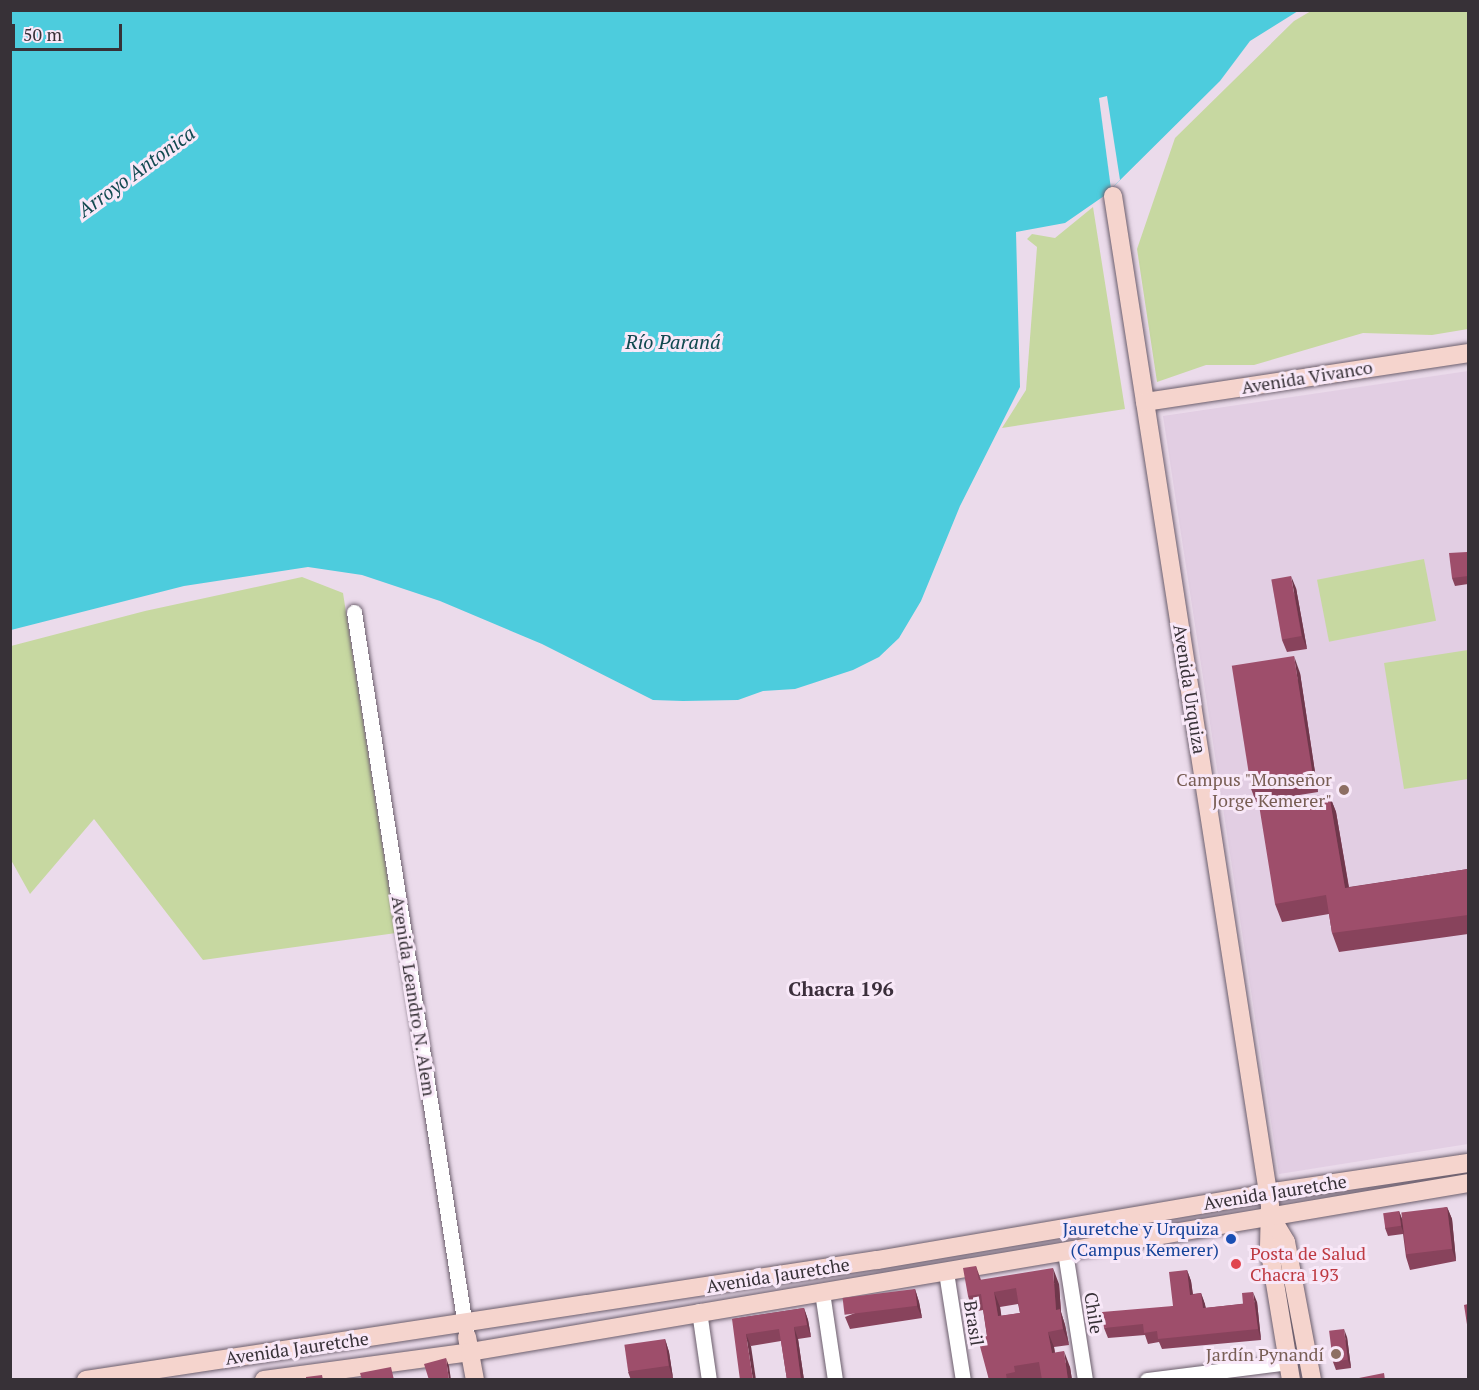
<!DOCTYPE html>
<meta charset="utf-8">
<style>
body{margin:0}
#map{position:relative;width:1479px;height:1390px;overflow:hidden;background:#ebdbeb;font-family:"PT Serif",serif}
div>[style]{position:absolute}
.built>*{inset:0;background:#e2cee3}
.green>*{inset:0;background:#c7d8a1;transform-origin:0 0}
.water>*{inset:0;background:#4dccdd}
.pier>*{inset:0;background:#ebdbeb}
.roads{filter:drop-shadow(0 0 2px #6b5e6c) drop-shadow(0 0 2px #6b5e6c)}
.minor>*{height:15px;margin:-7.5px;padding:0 7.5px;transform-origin:7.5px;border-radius:7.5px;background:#fff}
.major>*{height:18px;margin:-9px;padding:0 9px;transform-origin:9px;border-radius:9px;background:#f5d4cd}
.wall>*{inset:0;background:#88435c}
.shaded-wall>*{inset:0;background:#6f374b}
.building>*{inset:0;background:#9e4e6b;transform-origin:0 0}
.dots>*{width:16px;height:16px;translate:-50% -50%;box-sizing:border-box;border:3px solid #f8e8f8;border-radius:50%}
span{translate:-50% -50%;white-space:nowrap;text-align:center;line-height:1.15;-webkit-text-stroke:6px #f8e8f8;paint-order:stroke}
.street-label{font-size:18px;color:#373137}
.education-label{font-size:18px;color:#785e54}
.right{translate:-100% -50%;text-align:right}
.transit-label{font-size:18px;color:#164399}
.health-label{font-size:18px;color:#be3a42}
.left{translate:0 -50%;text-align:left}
.water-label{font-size:20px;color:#114950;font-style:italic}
.neighbourhood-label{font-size:20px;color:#3b2e3b;font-weight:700}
.frame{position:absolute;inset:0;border:12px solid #373137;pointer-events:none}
.scale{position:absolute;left:12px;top:24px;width:110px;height:27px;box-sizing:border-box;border:3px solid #373137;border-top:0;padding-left:8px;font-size:18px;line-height:21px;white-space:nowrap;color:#373137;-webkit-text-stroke:4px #f8e8f8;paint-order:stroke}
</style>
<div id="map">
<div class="built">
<div style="clip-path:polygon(1468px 371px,1468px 1144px,1279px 1174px,1163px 416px)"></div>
</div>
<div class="green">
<div style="clip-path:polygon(1311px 11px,1468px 11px,1468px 329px,1432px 335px,1363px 333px,1254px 365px,1206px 365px,1157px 382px,1137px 249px,1175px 138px,1294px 21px)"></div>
<div style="clip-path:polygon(1093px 207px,1125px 409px,1002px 428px,1026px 390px,1037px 247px,1027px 239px,1032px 234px,1055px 238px)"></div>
<div style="left:1424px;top:559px;width:63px;height:109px;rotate:79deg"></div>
<div style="clip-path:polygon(302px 577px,343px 593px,396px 933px,203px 960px,94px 819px,30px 894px,11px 860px,11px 646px,145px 611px)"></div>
<div style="clip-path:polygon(1468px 650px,1468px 779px,1404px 789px,1384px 663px)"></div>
</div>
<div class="water">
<div style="clip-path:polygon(11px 11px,1298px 11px,1250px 41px,1220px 81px,1104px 196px,1065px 223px,1016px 232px,1020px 387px,960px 506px,921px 601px,899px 638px,879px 657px,853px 670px,795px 689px,763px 691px,738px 700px,683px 701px,653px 700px,542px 644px,440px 601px,362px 575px,308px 567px,184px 586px,11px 630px)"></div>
</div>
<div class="pier">
<div style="clip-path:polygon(1107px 96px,1120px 180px,1111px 189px,1099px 98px)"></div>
</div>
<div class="roads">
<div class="minor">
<div style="left:354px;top:612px;width:729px;rotate:81.16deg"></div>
<div style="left:1065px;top:1252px;width:130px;rotate:81.1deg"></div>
<div style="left:946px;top:1272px;width:109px;rotate:81.1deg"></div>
<div style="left:822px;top:1292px;width:89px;rotate:81.6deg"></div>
<div style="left:699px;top:1311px;width:70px;rotate:81.8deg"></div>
<div style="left:1147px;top:1380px;width:143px;rotate:-7.2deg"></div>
</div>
<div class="major">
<div style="left:1113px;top:196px;width:1022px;rotate:81.16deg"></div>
<div style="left:1270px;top:1206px;width:41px;rotate:91.4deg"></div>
<div style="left:1269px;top:1247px;width:135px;rotate:80.6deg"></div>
<div style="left:1145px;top:402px;width:327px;rotate:-8.6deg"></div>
<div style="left:1271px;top:1217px;width:29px;rotate:59deg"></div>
<div style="left:1286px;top:1242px;width:140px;rotate:79.3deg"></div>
<div style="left:467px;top:1337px;width:44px;rotate:79.5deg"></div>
<div style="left:86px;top:1380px;width:800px;rotate:-8.63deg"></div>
<div style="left:877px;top:1260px;width:396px;rotate:-9.7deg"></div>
<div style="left:1267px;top:1193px;width:203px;rotate:-8.5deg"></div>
<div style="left:264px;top:1380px;width:208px;rotate:-7.7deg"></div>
<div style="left:470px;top:1352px;width:1012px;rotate:-9.61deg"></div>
</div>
</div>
<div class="wall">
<div style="clip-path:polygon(1467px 552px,1468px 556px,1468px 584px,1455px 586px,1452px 578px)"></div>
<div style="clip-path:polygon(1296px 588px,1307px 649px,1287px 652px,1282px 640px)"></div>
<div style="clip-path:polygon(1300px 673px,1318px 792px,1256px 802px,1250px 786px)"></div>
<div style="clip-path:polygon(1329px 794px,1336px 812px,1349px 887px,1468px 869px,1468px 934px,1339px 952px,1332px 933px,1329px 914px,1282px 922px,1275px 904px)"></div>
<div style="clip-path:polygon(1447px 1207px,1452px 1219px,1456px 1261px,1410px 1270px,1406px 1257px,1403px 1234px,1388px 1236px,1385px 1228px,1399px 1211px,1402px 1219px)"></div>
<div style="clip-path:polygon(evenodd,976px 1266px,981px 1280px,1059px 1284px,1061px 1312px,1065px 1325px,1069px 1345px,1054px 1347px,1055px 1353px,1070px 1367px,1072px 1380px,1042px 1380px,1042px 1379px,1035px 1380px,989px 1380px,987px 1336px,983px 1310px,973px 1312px,968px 1296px,976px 1266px,1018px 1304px,1020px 1313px,1001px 1316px,1000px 1307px,1018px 1304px)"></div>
<div style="clip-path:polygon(1187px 1270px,1191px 1281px,1193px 1294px,1201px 1293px,1206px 1308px,1257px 1302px,1261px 1340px,1162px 1349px,1159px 1342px,1148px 1344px,1145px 1335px,1108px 1338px,1104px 1328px,1173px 1306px)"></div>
<div style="clip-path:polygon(915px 1289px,919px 1302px,922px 1318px,850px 1329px,845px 1317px)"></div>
<div style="clip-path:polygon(804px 1308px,808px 1320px,811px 1337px,798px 1339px,804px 1380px,787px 1380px,781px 1341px,751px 1346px,732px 1319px)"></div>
<div style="clip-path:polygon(1347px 1337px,1351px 1368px,1336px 1370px,1333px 1362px)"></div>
<div style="clip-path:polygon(665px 1339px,669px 1352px,673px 1378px,665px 1380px,631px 1380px,628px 1372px)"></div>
</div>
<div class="shaded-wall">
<div style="clip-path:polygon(1291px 576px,1296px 588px,1307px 649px,1302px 636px)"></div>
<div style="clip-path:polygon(1294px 656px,1300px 673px,1318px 792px,1312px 776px)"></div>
<div style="clip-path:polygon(1329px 794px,1336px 812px,1352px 907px,1345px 888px)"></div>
<div style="clip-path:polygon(1447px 1207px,1452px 1219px,1456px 1261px,1452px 1249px)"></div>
<div style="clip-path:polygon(1399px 1211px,1402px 1219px,1404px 1234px,1401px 1226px)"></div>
<div style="clip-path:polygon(1053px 1268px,1059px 1284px,1061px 1312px,1065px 1325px,1069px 1345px,1056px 1310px)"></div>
<div style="clip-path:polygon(1187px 1270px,1191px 1281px,1194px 1305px,1190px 1295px)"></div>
<div style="clip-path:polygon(915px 1289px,919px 1302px,922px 1318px,917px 1306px)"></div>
<div style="clip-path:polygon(994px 1292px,1000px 1307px,1004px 1332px,998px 1316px)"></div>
<div style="clip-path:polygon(1253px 1292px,1257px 1302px,1261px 1340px,1258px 1329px)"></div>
<div style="clip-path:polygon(1201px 1293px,1205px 1304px,1207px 1319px,1203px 1308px)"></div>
<div style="clip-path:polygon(804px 1308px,808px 1320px,811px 1337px,807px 1325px)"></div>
<div style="clip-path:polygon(794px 1327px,798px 1339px,804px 1380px,801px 1380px)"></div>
<div style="clip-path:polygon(1344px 1329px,1347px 1337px,1351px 1368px,1348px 1360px)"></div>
<div style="clip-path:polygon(1048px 1332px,1054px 1347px,1057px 1369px,1052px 1353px)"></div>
<div style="clip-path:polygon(746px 1334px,751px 1346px,756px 1380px,753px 1380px)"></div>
<div style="clip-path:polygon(665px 1339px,669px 1352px,673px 1378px,669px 1366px)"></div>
<div style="clip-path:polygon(1064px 1351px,1070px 1367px,1072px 1380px,1068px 1380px)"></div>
<div style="clip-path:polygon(446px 1358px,449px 1366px,451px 1380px,449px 1380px)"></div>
</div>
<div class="building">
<div style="clip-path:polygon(1467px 552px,1468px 576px,1452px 578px,1449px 553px)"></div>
<div style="left:1291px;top:576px;width:61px;height:20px;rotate:80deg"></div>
<div style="left:1294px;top:656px;width:121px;height:63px;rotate:81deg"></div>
<div style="clip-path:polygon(1329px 794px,1345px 888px,1468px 869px,1468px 915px,1332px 933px,1326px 895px,1275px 904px,1259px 805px)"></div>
<div style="left:1447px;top:1207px;width:42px;height:46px;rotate:83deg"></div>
<div style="left:1399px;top:1211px;width:15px;height:16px;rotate:82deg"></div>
<div style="clip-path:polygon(evenodd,976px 1266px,979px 1280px,1053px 1268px,1056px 1310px,1060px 1309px,1063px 1329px,1048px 1332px,1052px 1353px,1064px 1351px,1068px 1380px,1042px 1380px,1039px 1362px,1014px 1366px,1015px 1372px,1006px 1374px,1007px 1380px,989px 1380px,978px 1339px,987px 1336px,981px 1294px,968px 1296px,963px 1268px,976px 1266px,1016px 1288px,1020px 1313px,998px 1316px,994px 1292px,1016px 1288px)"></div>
<div style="clip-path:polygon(1187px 1270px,1190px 1295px,1201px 1293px,1203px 1308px,1243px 1304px,1242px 1293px,1253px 1292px,1258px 1329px,1158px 1339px,1157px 1331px,1144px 1333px,1143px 1324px,1104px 1328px,1102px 1312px,1173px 1306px,1169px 1272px)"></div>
<div style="left:915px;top:1289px;width:17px;height:73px;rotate:83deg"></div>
<div style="clip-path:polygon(1468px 1304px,1468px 1331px,1464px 1305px)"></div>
<div style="clip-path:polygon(804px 1308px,807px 1325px,794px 1327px,801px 1380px,787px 1380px,779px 1329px,746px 1334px,753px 1380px,740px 1380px,732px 1319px)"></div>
<div style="left:1344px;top:1329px;width:31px;height:15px;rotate:83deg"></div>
<div style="left:665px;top:1339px;width:27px;height:41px;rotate:82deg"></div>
<div style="clip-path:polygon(446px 1358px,449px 1380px,429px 1380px,424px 1364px)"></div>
<div style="clip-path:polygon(391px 1367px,394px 1380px,362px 1380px,360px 1373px)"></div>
<div style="clip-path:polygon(1384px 1373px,1385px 1380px,1359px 1380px,1359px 1378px)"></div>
<div style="clip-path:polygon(322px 1375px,323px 1380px,306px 1380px,306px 1377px)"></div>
</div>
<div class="dots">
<div style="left:1344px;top:790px;background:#8d6e63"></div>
<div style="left:1231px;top:1239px;background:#1a4fb4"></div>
<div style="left:1236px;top:1264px;background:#e0444e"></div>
<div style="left:1336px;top:1354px;background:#8d6e63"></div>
</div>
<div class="street-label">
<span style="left:1307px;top:377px;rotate:-9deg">Avenida Vivanco</span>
<span style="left:1190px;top:689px;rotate:81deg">Avenida Urquiza</span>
<span style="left:414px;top:996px;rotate:81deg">Avenida Leandro N. Alem</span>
<span style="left:1275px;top:1192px;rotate:-9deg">Avenida Jauretche</span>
<span style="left:778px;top:1275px;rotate:-9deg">Avenida Jauretche</span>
<span style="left:1094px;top:1313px;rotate:81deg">Chile</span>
<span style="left:974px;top:1323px;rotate:81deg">Brasil</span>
<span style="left:297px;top:1348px;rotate:-8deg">Avenida Jauretche</span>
</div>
<div class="education-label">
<span class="right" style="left:1332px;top:790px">Campus "Monseñor<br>Jorge Kemerer"</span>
<span class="right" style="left:1324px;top:1354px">Jardín Pynandí</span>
</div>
<div class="transit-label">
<span class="right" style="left:1219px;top:1239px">Jauretche y Urquiza<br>(Campus Kemerer)</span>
</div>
<div class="health-label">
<span class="left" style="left:1250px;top:1264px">Posta de Salud<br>Chacra 193</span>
</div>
<div class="water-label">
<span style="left:136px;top:171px;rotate:-36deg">Arroyo Antonica</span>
<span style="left:673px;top:341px">Río Paraná</span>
</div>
<div class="neighbourhood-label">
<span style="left:841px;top:988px">Chacra 196</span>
</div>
<div class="frame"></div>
<div class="scale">50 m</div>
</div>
